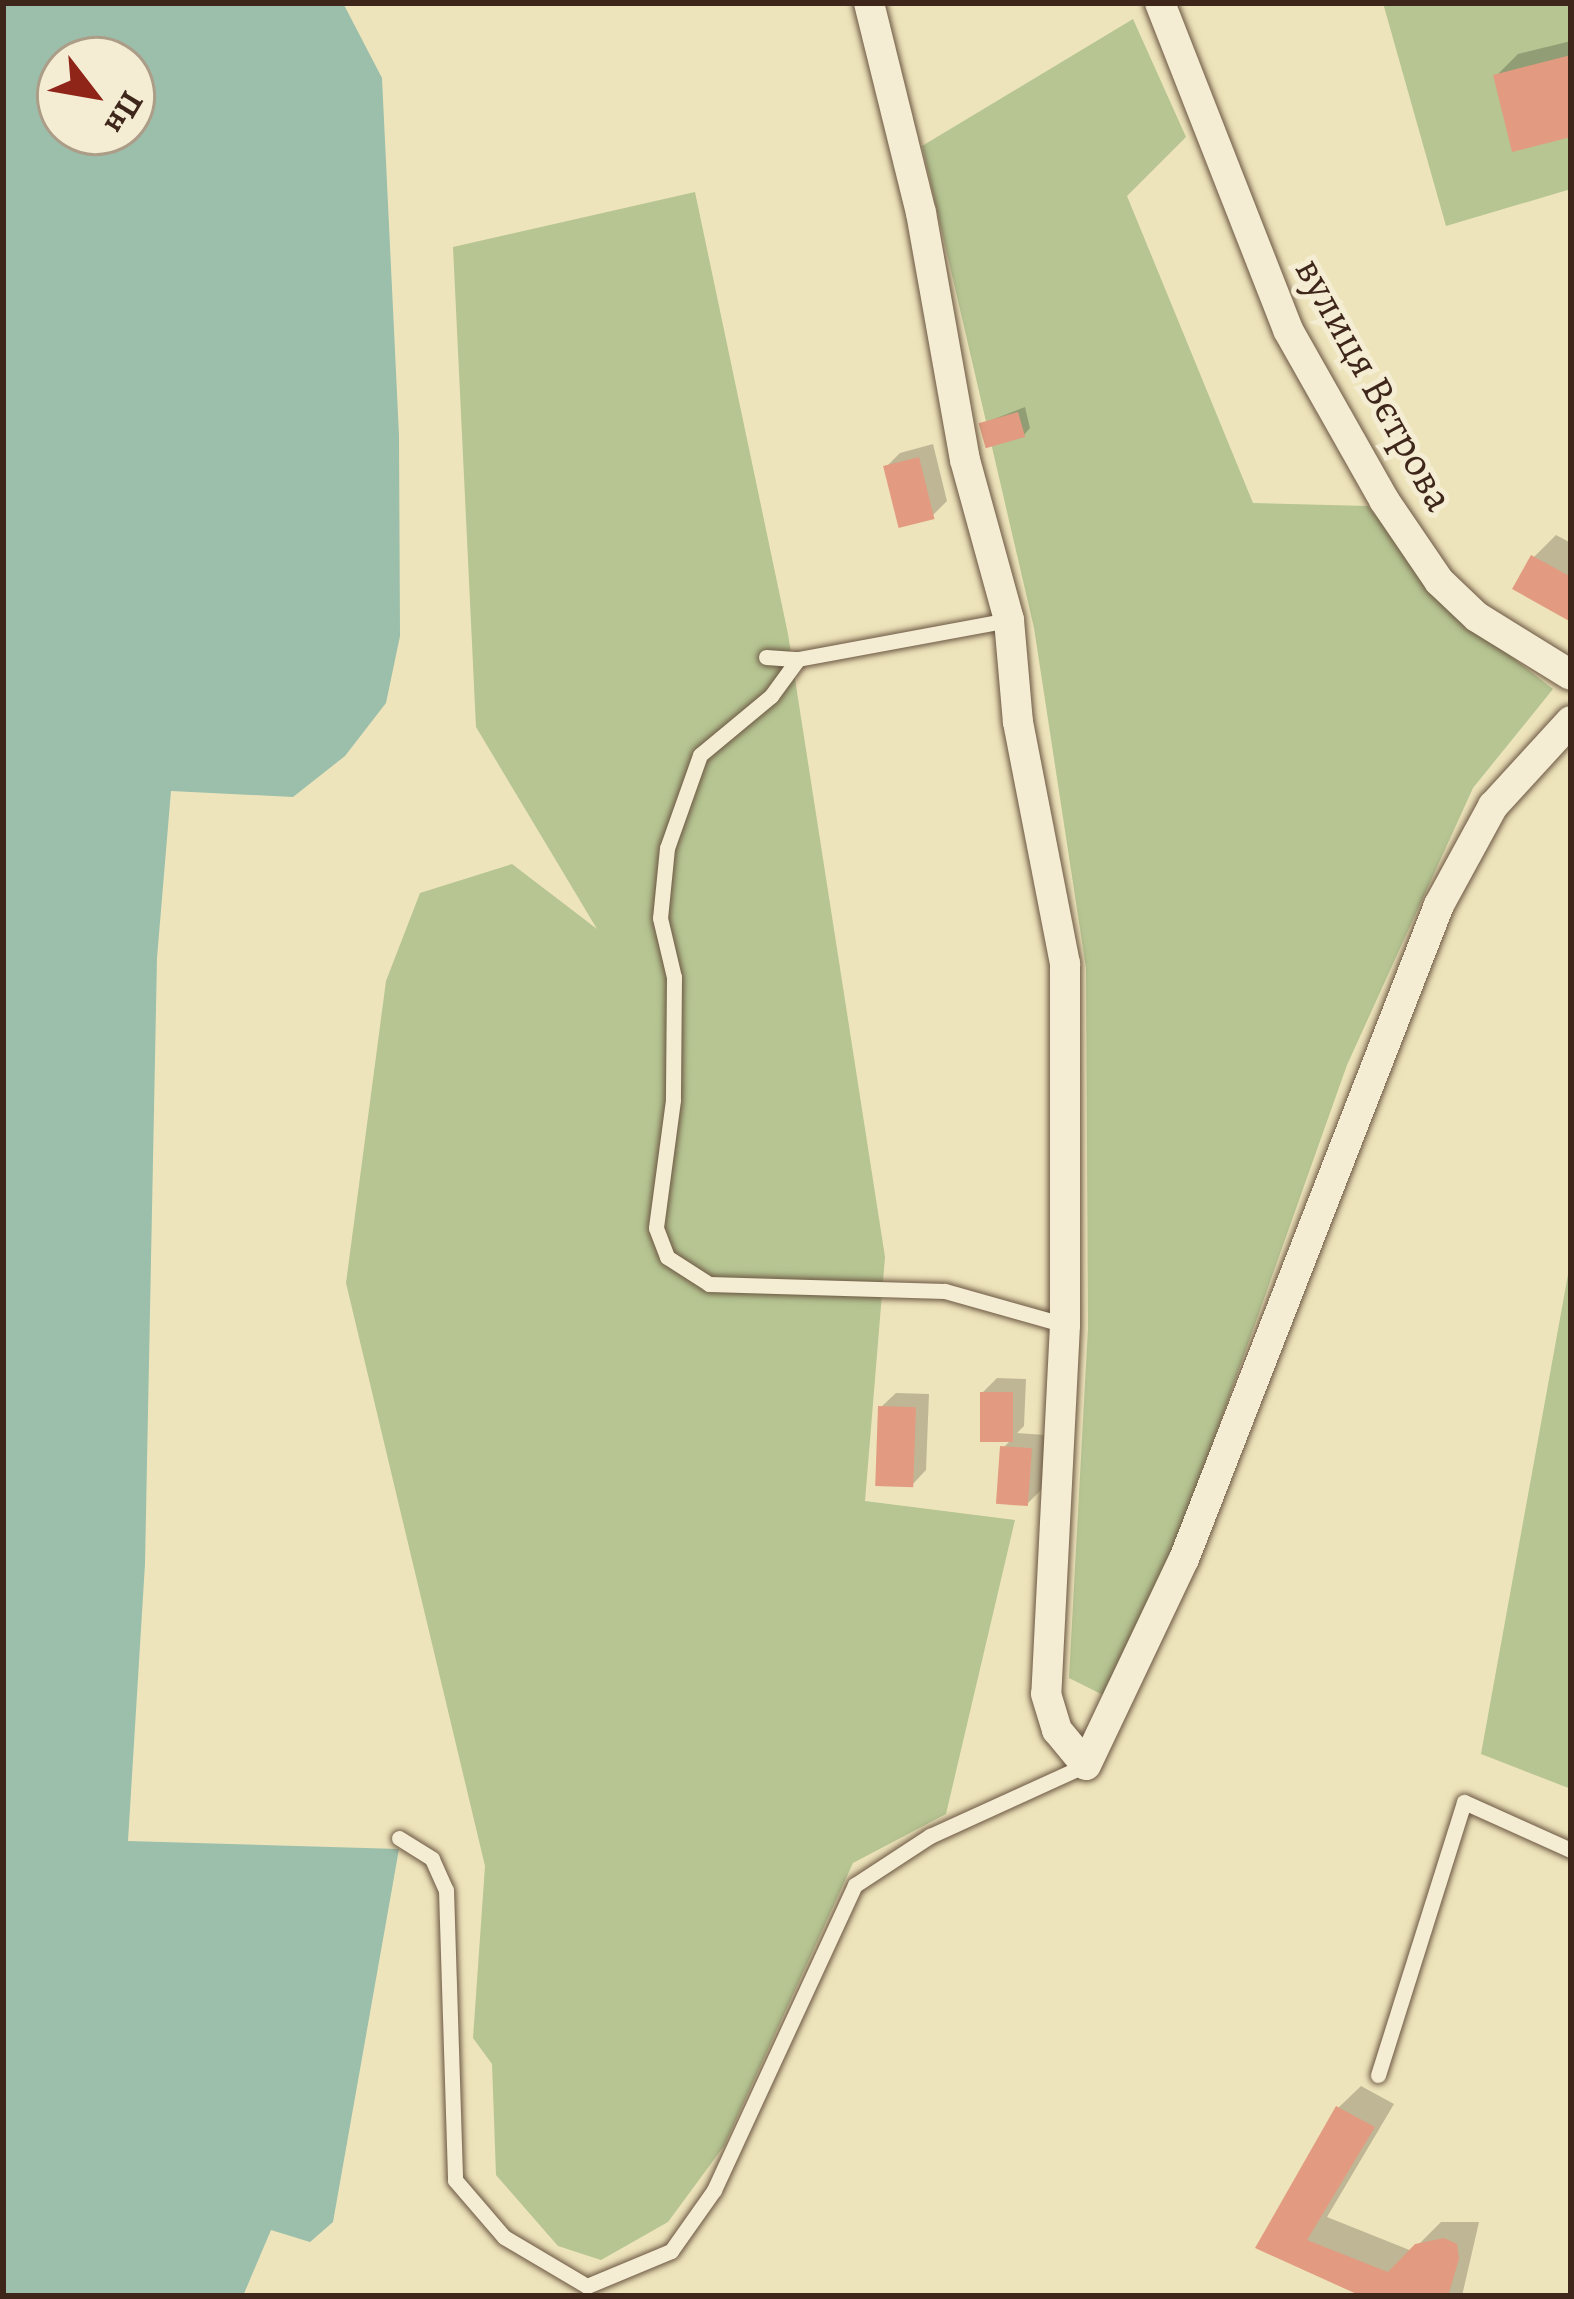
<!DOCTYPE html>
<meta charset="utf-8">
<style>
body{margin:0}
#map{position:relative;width:1574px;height:2299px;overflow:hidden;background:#eee4bb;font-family:Alegreya,serif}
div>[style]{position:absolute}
.green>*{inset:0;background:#b6c592}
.water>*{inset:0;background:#9bbfab}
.shadow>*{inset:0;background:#0003}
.building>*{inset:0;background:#e29b81;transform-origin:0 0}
.roads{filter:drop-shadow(0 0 3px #6b5642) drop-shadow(0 0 3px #6b5642)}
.service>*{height:15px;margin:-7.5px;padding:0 7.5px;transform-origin:7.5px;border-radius:7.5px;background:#f4edd3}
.minor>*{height:30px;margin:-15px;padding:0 15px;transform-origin:15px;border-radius:15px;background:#f4edd3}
span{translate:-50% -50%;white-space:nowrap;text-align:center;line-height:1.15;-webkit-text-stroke:10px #f4edd3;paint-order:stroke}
.street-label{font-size:42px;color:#3f261a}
.frame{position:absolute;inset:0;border:6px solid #3f261a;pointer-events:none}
.north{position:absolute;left:36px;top:36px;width:120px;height:120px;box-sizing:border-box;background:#f4edd3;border:3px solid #ac9d89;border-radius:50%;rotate:121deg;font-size:33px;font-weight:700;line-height:48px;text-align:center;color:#3f261a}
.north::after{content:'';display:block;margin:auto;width:42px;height:54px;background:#8f2418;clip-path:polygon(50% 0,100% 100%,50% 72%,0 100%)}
</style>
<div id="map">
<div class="green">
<div style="clip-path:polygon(1383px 3px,1571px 3px,1571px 189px,1446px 226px)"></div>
<div style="clip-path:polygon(1133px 19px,1186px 137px,1127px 196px,1253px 503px,1368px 506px,1450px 609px,1553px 689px,1473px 788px,1347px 1065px,1157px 1600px,1105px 1696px,1069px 1678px,1088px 1328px,1086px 968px,1034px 628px,922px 146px)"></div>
<div style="clip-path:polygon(695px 192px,788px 634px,885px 1257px,865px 1501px,1015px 1520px,946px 1814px,853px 1863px,724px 2146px,668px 2222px,601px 2260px,558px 2246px,496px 2175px,492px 2064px,473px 2038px,485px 1866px,346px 1283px,386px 981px,420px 893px,512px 864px,597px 929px,476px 727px,453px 247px)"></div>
<div style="clip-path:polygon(1571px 1258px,1571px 1789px,1481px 1754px)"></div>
</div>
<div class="water">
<div style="clip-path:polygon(evenodd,3px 3px,343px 3px,382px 78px,399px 435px,400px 636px,386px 703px,345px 756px,293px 797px,171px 791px,157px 958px,145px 1564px,128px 1841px,399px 1849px,333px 2222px,310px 2242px,271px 2230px,243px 2296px,3px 2296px,3px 3px,60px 60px,132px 60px,132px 132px,60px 132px,60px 60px)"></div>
</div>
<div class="shadow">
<div style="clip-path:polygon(1571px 41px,1571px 134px,1496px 76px,1518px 54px)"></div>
<div style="clip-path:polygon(1025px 407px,1030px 428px,1024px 435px,981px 424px)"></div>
<div style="clip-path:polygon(933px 444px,947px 501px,932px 516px,886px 467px,900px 453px)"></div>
<div style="clip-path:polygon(1556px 535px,1571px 543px,1571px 619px,1534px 557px)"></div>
<div style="clip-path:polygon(997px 1378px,1026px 1379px,1024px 1426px,1017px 1433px,1045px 1435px,1043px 1488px,1028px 1503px,1003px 1448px,1011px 1440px,982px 1393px)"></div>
<div style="clip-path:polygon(896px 1393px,929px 1394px,926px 1470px,912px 1485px,881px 1407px)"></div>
<div style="clip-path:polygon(1361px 2086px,1394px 2104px,1327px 2217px,1412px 2251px,1441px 2222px,1479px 2222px,1462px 2296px,1371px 2296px,1259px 2247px,1338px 2108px)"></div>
</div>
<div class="building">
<div style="clip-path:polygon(1571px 55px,1571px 137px,1512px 152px,1493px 75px)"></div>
<div style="left:1018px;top:412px;width:26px;height:41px;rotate:74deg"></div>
<div style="left:919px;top:457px;width:64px;height:37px;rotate:76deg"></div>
<div style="clip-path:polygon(1531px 555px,1571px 577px,1571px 622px,1512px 589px)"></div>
<div style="left:980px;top:1392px;width:33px;height:50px"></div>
<div style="left:878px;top:1406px;width:38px;height:80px;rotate:2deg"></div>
<div style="left:1000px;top:1446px;width:32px;height:58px;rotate:4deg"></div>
<div style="clip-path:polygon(1336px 2106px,1375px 2127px,1307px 2240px,1388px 2272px,1415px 2244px,1444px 2238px,1457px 2244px,1459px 2259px,1448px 2296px,1361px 2296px,1255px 2248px)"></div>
</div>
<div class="roads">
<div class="service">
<div style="left:766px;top:657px;width:32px;rotate:4deg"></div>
<div style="left:798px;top:659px;width:215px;rotate:-10.5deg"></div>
<div style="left:798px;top:659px;width:46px;rotate:126.1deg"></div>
<div style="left:771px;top:696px;width:92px;rotate:140.3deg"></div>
<div style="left:700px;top:755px;width:99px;rotate:109.5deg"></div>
<div style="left:667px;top:848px;width:70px;rotate:95.7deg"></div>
<div style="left:660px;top:918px;width:61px;rotate:76.7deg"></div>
<div style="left:674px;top:977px;width:123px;rotate:90.5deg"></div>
<div style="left:673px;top:1100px;width:129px;rotate:97.6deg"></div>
<div style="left:656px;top:1228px;width:31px;rotate:69deg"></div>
<div style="left:667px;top:1257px;width:50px;rotate:32.7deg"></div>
<div style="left:709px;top:1284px;width:236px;rotate:1.7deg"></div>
<div style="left:945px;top:1291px;width:125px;rotate:15.8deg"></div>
<div style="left:399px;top:1838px;width:39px;rotate:32deg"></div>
<div style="left:432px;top:1859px;width:34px;rotate:66deg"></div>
<div style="left:446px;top:1890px;width:290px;rotate:88.2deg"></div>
<div style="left:455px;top:2180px;width:75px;rotate:49.3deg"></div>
<div style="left:504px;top:2237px;width:96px;rotate:30.6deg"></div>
<div style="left:587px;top:2286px;width:91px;rotate:-22.6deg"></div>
<div style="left:671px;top:2251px;width:75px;rotate:-54.8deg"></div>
<div style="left:714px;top:2190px;width:336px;rotate:-65.2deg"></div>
<div style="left:855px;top:1885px;width:90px;rotate:-33.2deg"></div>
<div style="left:930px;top:1836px;width:171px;rotate:-24.5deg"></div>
<div style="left:1378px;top:2075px;width:286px;rotate:-72.5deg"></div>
<div style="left:1464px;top:1802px;width:117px;rotate:24.2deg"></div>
</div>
<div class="minor">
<div style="left:869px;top:3px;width:216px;rotate:76.1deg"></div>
<div style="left:921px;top:213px;width:251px;rotate:79.9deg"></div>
<div style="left:965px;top:460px;width:166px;rotate:74.6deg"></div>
<div style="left:1009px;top:620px;width:102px;rotate:85deg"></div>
<div style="left:1018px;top:722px;width:246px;rotate:79deg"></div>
<div style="left:1065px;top:963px;width:362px;rotate:90deg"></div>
<div style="left:1065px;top:1325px;width:369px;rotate:92.9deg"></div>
<div style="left:1046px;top:1694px;width:38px;rotate:73deg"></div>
<div style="left:1057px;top:1730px;width:45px;rotate:50.4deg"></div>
<div style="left:1086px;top:1765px;width:228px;rotate:-64.6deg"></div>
<div style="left:1184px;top:1559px;width:702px;rotate:-68.7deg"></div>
<div style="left:1439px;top:905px;width:113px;rotate:-61.4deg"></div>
<div style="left:1493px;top:806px;width:115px;rotate:-47.5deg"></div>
<div style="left:1160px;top:3px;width:351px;rotate:68.6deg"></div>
<div style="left:1288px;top:330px;width:195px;rotate:60.5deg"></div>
<div style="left:1384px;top:500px;width:98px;rotate:55.8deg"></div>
<div style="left:1439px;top:581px;width:52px;rotate:43.5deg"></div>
<div style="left:1477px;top:617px;width:110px;rotate:31.7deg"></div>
</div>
</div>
<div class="street-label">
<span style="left:1375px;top:384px;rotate:61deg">вулиця Вєтрова</span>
</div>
<div class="frame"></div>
<div class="north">Пн</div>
</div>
